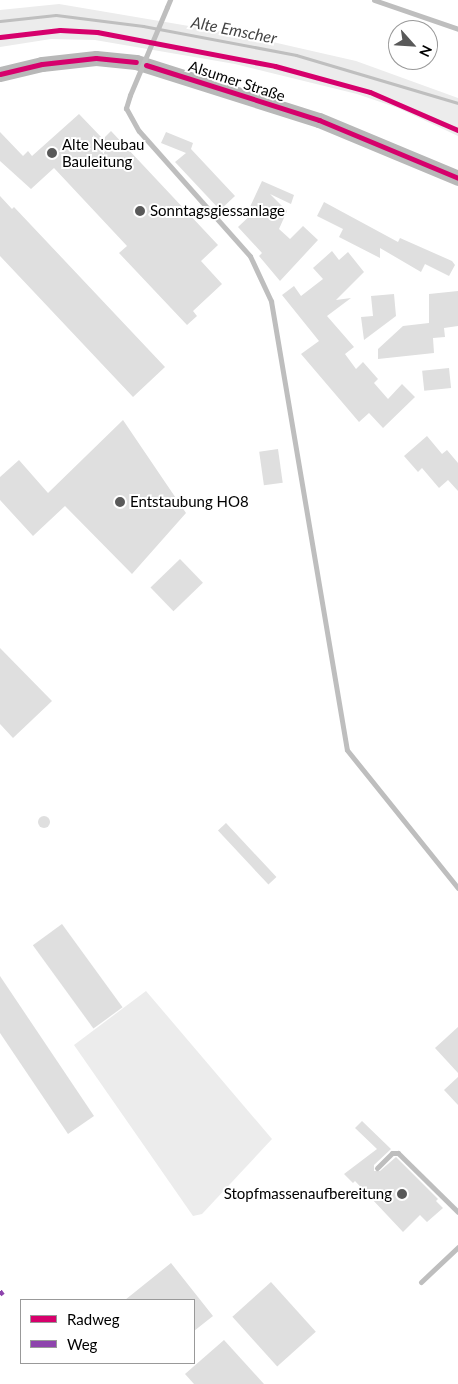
<!DOCTYPE html>
<meta charset="utf-8">
<style>
body{margin:0}
#map{position:relative;width:458px;height:1384px;overflow:hidden;background:#fff;font-family:Lato,sans-serif}
div>[style]{position:absolute}
.green>*{inset:0;background:#ececec}
.stream>*{height:3px;margin:-1.5px;padding:0 1.5px;transform-origin:1.5px;border-radius:1.5px;background:#bfbfbf}
.building>*{inset:0;background:#dfdfdf;transform-origin:0 0}
.round{border-radius:50%}
.lane>*{height:5px;margin:-2.5px;padding:0 2.5px;transform-origin:2.5px;border-radius:2.5px;background:#bebebe}
.secondary>*{height:15px;margin:-7.5px;padding:0 7.5px;transform-origin:7.5px;border-radius:7.5px;background:#b8b8b8}
.lane-bridge>*{height:5px;margin:-2.5px;padding:0 2.5px;transform-origin:2.5px;border-radius:2.5px;background:#bebebe}
.quiet>*{height:4px;margin-top:-2px;transform-origin:0;background:repeating-linear-gradient(90deg,#8e44ad 0 8px,transparent 0 12px)}
.cycleway>*{height:5px;margin:-2.5px;padding:0 2.5px;transform-origin:2.5px;border-radius:2.5px;background:#d6006c}
.dots>*{width:14px;height:14px;translate:-50% -50%;box-sizing:border-box;border:2px solid #fff;border-radius:50%}
span{translate:-50% -50%;white-space:nowrap;text-align:center;line-height:1.15;-webkit-text-stroke:4px #fff;paint-order:stroke}
.street-label{font-size:15px;color:#000}
.poi-label{font-size:15px;color:#000}
.left{translate:0 -50%;text-align:left}
.right{translate:-100% -50%;text-align:right}
.water-label{font-size:16px;color:#444;font-style:italic}
.legend{position:absolute;left:20px;top:1299px;width:175px;height:65px;box-sizing:border-box;background:#fff;border:1px solid #999;margin:0;padding:6px 9px;list-style:none;font-size:15px;color:#000}
.legend li{display:flex;align-items:center;gap:10px;height:25px}
.legend b{width:25px;border:1px solid #999}
.north{position:absolute;left:388px;top:20px;width:50px;height:50px;box-sizing:border-box;background:#fff;border:1px solid #999;border-radius:50%;rotate:116deg;font-size:14px;font-weight:700;line-height:20px;text-align:center;color:#000}
.north::after{content:'';display:block;margin:auto;width:18px;height:22px;background:#595959;clip-path:polygon(50% 0,100% 100%,50% 72%,0 100%)}
</style>
<div id="map">
<div class="green">
<div style="clip-path:polygon(59px 4px,242px 35px,356px 61px,458px 98px,458px 136px,398px 108px,357px 94px,235px 64px,95px 40px,51px 39px,0 47px,0 10px)"></div>
<div style="clip-path:polygon(146px 991px,272px 1139px,202px 1214px,193px 1216px,74px 1045px)"></div>
</div>
<div class="stream">
<div style="left:0;top:21px;width:56px;rotate:-6.1deg"></div>
<div style="left:56px;top:15px;width:88px;rotate:7.2deg"></div>
<div style="left:143px;top:26px;width:156px;rotate:10.7deg"></div>
<div style="left:296px;top:55px;width:169px;rotate:16.5deg"></div>
</div>
<div class="building">
<div style="clip-path:polygon(79px 114px,103px 139px,111px 131px,218px 245px,201px 261px,222px 284px,193px 311px,197px 316px,187px 325px,119px 253px,127px 246px,54px 168px,31px 189px,0 161px,0 132px,23px 156px,28px 151px,32px 156px)"></div>
<div style="clip-path:polygon(166px 132px,193px 143px,191px 149px,235px 196px,220px 210px,175px 162px,186px 153px,161px 143px)"></div>
<div style="clip-path:polygon(262px 181px,294px 195px,291px 204px,270px 194px,287px 211px,279px 229px,290px 239px,303px 226px,318px 240px,280px 281px,259px 256px,262px 253px,238px 227px,255px 211px,249px 209px)"></div>
<div style="clip-path:polygon(0 196px,12px 209px,14px 207px,165px 367px,133px 397px,0 256px)"></div>
<div style="clip-path:polygon(324px 202px,398px 242px,400px 238px,452px 261px,455px 265px,449px 276px,425px 264px,421px 272px,380px 248px,380px 258px,339px 237px,343px 229px,317px 216px)"></div>
<div style="clip-path:polygon(332px 251px,339px 260px,348px 252px,364px 272px,336px 300px,351px 298px,327px 316px,354px 347px,345px 354px,356px 369px,363px 362px,378px 379px,374px 383px,388px 399px,402px 384px,415px 397px,383px 428px,369px 413px,359px 422px,301px 354px,319px 341px,282px 295px,294px 286px,301px 296px,323px 279px,313px 268px)"></div>
<div style="clip-path:polygon(458px 291px,458px 326px,444px 328px,445px 337px,433px 338px,434px 353px,378px 359px,378px 349px,403px 326px,429px 323px,429px 294px)"></div>
<div style="clip-path:polygon(394px 294px,396px 316px,364px 340px,361px 317px,373px 316px,371px 296px)"></div>
<div style="left:449px;top:368px;width:20px;height:27px;rotate:84deg"></div>
<div style="clip-path:polygon(123px 420px,186px 513px,132px 574px,65px 506px,33px 536px,0 500px,0 477px,19px 460px,48px 493px)"></div>
<div style="clip-path:polygon(427px 436px,442px 454px,447px 450px,458px 463px,458px 491px,448px 480px,439px 488px,422px 468px,418px 472px,404px 456px)"></div>
<div style="left:278px;top:449px;width:34px;height:19px;rotate:82deg"></div>
<div style="left:180px;top:559px;width:33px;height:41px;rotate:46deg"></div>
<div style="clip-path:polygon(0 648px,52px 701px,13px 738px,0 724px)"></div>
<div class="round" style="left:38px;top:816px;width:12px;height:12px"></div>
<div style="left:226px;top:823px;width:74px;height:11px;rotate:47deg"></div>
<div style="left:62px;top:924px;width:103px;height:36px;rotate:54deg"></div>
<div style="clip-path:polygon(0 976px,94px 1116px,68px 1134px,0 1033px)"></div>
<div style="clip-path:polygon(458px 1027px,458px 1073px,435px 1048px)"></div>
<div style="clip-path:polygon(458px 1077px,458px 1105px,444px 1090px)"></div>
<div style="clip-path:polygon(362px 1121px,391px 1149px,374px 1165px,374px 1171px,380px 1171px,396px 1157px,438px 1199px,436px 1201px,443px 1208px,427px 1222px,420px 1215px,403px 1232px,355px 1181px,353px 1183px,344px 1174px,377px 1149px,355px 1128px)"></div>
<div style="clip-path:polygon(171px 1263px,213px 1316px,194px 1331px,194px 1300px,125px 1300px)"></div>
<div style="left:271px;top:1282px;width:67px;height:52px;rotate:48deg"></div>
<div style="clip-path:polygon(224px 1340px,264px 1384px,194px 1384px,185px 1374px)"></div>
</div>
<div class="lane">
<div style="left:374px;top:0;width:89px;rotate:19deg"></div>
<div style="left:167px;top:7px;width:8px;rotate:-67deg"></div>
<div style="left:130px;top:95px;width:14px;rotate:107deg"></div>
<div style="left:126px;top:108px;width:26px;rotate:61deg"></div>
<div style="left:139px;top:131px;width:167px;rotate:48.4deg"></div>
<div style="left:250px;top:256px;width:50px;rotate:65deg"></div>
<div style="left:271px;top:301px;width:455px;rotate:80.4deg"></div>
<div style="left:347px;top:750px;width:177px;rotate:51.2deg"></div>
<div style="left:377px;top:1168px;width:21px;rotate:-45deg"></div>
<div style="left:392px;top:1153px;width:6px"></div>
<div style="left:398px;top:1153px;width:84px;rotate:44.5deg"></div>
<div style="left:421px;top:1282px;width:51px;rotate:-43.4deg"></div>
</div>
<div class="secondary">
<div style="left:0;top:74px;width:43px;rotate:-13.4deg"></div>
<div style="left:42px;top:64px;width:54px;rotate:-6.3deg"></div>
<div style="left:96px;top:58px;width:40px;rotate:5.7deg"></div>
<div style="left:136px;top:62px;width:192px;rotate:17.6deg"></div>
<div style="left:319px;top:120px;width:151px;rotate:22.6deg"></div>
</div>
<div class="lane-bridge">
<div style="left:130px;top:95px;width:95px;rotate:-67.2deg"></div>
</div>
<div class="quiet">
<div style="left:0;top:1291px;width:5px;rotate:53deg"></div>
</div>
<div class="cycleway">
<div style="left:0;top:37px;width:60px;rotate:-6.7deg"></div>
<div style="left:60px;top:30px;width:37px;rotate:3deg"></div>
<div style="left:97px;top:32px;width:181px;rotate:10.8deg"></div>
<div style="left:275px;top:66px;width:98px;rotate:15.3deg"></div>
<div style="left:370px;top:92px;width:96px;rotate:23.4deg"></div>
<div style="left:146px;top:65px;width:182px;rotate:17.6deg"></div>
<div style="left:319px;top:120px;width:151px;rotate:22.6deg"></div>
<div style="left:0;top:74px;width:43px;rotate:-13.4deg"></div>
<div style="left:42px;top:64px;width:54px;rotate:-6.3deg"></div>
<div style="left:96px;top:58px;width:40px;rotate:5.7deg"></div>
</div>
<div class="dots">
<div style="left:52px;top:153px;background:#595959"></div>
<div style="left:140px;top:211px;background:#595959"></div>
<div style="left:120px;top:502px;background:#595959"></div>
<div style="left:402px;top:1194px;background:#595959"></div>
</div>
<div class="street-label">
<span style="left:237px;top:81px;rotate:18deg">Alsumer Straße</span>
</div>
<div class="poi-label">
<span class="left" style="left:62px;top:153px">Alte Neubau<br>Bauleitung</span>
<span class="left" style="left:150px;top:211px">Sonntagsgiessanlage</span>
<span class="left" style="left:130px;top:502px">Entstaubung HO8</span>
<span class="right" style="left:392px;top:1194px">Stopfmassenaufbereitung</span>
</div>
<div class="water-label">
<span style="left:234px;top:30px;rotate:11deg">Alte Emscher</span>
</div>
<ul class="legend">
<li><b style="height:6px;background:#d6006c"></b>Radweg</li>
<li><b style="height:6px;background:#8e44ad"></b>Weg</li>
</ul>
<div class="north">N</div>
</div>
